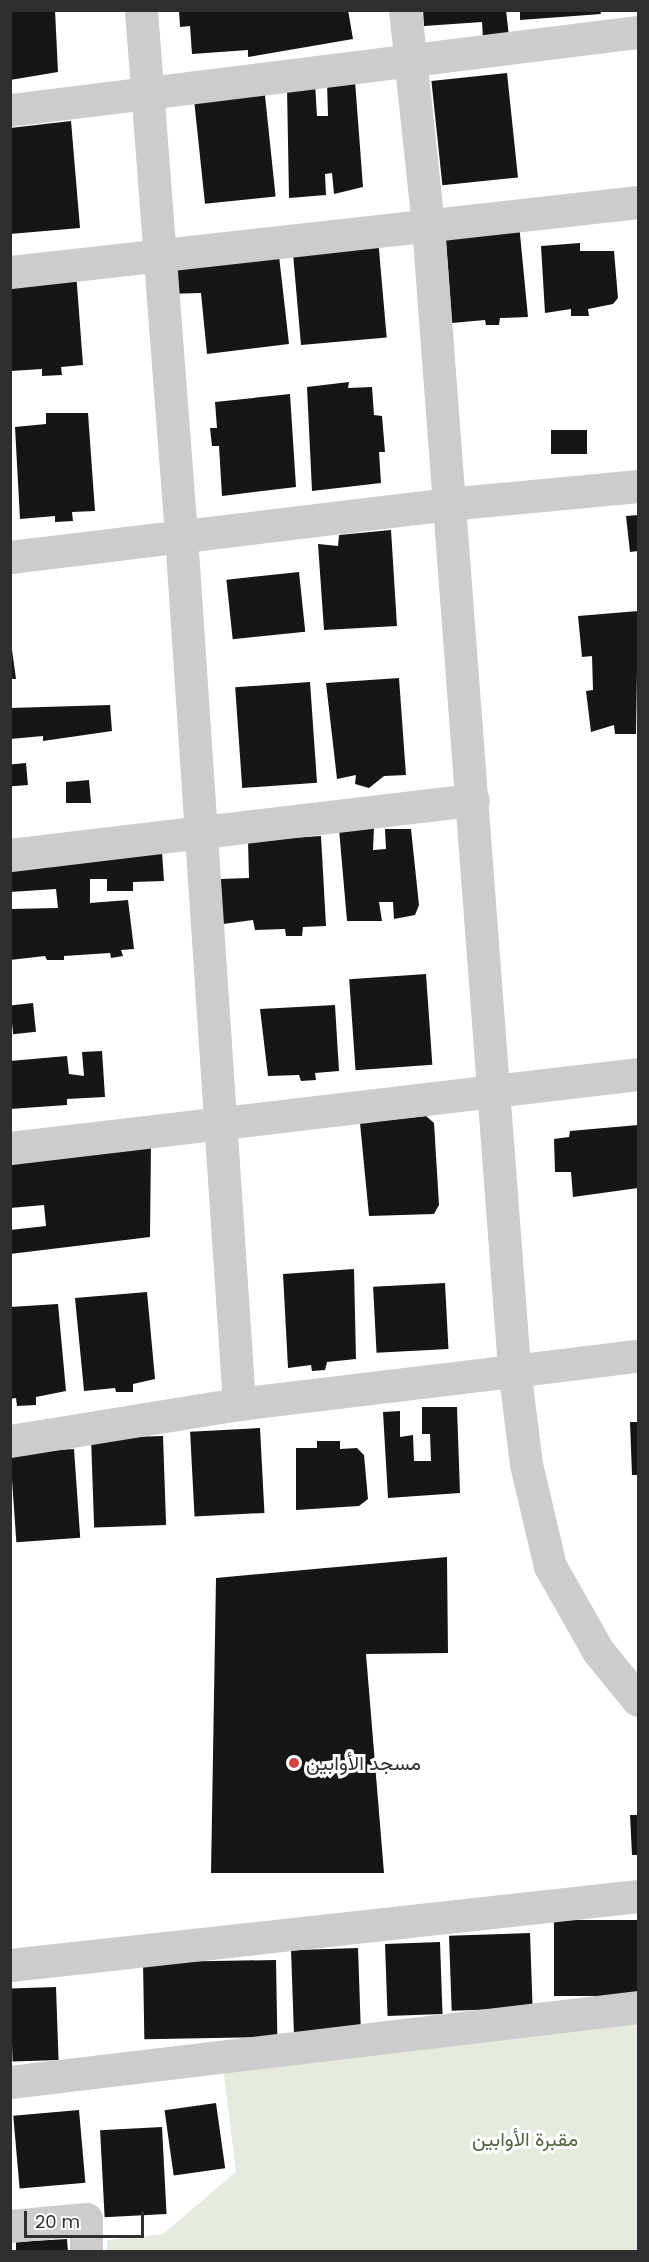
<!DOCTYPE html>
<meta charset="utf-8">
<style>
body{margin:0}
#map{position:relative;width:649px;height:2262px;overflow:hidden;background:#fff;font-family:Poppins,Vazirmatn,sans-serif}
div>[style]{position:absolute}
.green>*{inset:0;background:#e4eade}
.building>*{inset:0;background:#161616;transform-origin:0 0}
.minor>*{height:33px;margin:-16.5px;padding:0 16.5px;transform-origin:16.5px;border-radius:16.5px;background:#ccc}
.dots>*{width:16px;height:16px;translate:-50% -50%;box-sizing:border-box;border:3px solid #fff;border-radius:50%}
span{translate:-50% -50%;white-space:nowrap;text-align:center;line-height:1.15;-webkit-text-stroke:6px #fff;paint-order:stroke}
.poi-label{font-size:20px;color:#2f2f2f}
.left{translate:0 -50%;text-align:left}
.park-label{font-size:20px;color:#4f6640}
.frame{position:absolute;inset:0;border:12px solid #2f2f2f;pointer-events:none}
.scale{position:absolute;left:24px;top:2211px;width:120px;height:27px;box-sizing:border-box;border:3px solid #2f2f2f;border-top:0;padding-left:8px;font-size:18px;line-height:21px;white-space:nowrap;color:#2f2f2f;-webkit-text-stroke:4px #fff;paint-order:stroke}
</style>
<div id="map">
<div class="green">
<div style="clip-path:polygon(638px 2016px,638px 2251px,107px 2252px,107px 2240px,163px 2234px,236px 2172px,223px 2066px)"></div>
</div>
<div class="building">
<div style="clip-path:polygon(10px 10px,55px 10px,58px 72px,10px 80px)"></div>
<div style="clip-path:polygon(179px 10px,348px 10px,353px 39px,248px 57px,248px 50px,192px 54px,190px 26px,180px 27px)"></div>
<div style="clip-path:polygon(423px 10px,506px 10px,509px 37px,483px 39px,482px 22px,424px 26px)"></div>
<div style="clip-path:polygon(520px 10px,600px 10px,601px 14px,520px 20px)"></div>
<div style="left:507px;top:73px;width:105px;height:76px;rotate:84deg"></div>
<div style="clip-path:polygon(355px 81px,363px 187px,334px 194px,332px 173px,325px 174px,326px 195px,289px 198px,287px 87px,315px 83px,317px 116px,328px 116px,327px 82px)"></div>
<div style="left:264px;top:86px;width:111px;height:71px;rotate:84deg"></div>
<div style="clip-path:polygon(71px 121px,80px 228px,10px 234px,10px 128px)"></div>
<div style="clip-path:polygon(519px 224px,528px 317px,500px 318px,499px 325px,486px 325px,485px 320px,452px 323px,445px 228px)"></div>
<div style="left:377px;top:227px;width:111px;height:86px;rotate:85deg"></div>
<div style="clip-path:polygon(580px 243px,580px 251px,614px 251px,618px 298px,613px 304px,588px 309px,589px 316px,571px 316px,571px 309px,545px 313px,541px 246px)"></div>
<div style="clip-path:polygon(278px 247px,289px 344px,207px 354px,201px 293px,166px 294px,165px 258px)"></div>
<div style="clip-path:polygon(76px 272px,83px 365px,61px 367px,62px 375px,42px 376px,42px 369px,11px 371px,10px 280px)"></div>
<div style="clip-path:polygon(349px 382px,348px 388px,372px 387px,374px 415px,382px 416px,385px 452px,379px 452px,381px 483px,312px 491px,307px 387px)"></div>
<div style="clip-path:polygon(290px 394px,296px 487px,222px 496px,219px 446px,212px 446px,210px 428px,217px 428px,215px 402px)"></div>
<div style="clip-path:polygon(46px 413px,88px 413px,95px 511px,72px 512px,73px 521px,55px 522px,55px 516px,20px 519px,15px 427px,46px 424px)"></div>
<div style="left:587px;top:430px;width:24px;height:36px;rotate:90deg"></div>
<div style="clip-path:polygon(638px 515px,638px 551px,630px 552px,626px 516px)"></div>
<div style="clip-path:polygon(391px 530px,397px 626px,324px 630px,318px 544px,338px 546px,339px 535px)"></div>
<div style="left:299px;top:572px;width:60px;height:73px;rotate:84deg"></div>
<div style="clip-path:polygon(638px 611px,636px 734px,615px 734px,614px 725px,591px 732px,586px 691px,593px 690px,592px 656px,582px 657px,578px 616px)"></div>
<div style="clip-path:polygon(10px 635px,16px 679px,10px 679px)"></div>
<div style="clip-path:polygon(399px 678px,406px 775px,384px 776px,369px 788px,355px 784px,356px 775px,337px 779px,326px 683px)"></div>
<div style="left:310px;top:682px;width:101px;height:75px;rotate:86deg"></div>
<div style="clip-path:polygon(110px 705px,112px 731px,43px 741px,43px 736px,10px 739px,10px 708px)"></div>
<div style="left:26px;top:763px;width:22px;height:16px;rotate:85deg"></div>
<div style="clip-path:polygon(89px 780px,91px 803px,66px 803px,66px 782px)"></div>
<div style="clip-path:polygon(374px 827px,373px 850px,386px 849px,385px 829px,411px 829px,419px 905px,415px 915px,394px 919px,393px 902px,379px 902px,382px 921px,347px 921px,339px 829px)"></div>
<div style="clip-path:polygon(321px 836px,326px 926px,303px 927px,302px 936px,286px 936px,285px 929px,255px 930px,253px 920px,223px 924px,220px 879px,249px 878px,248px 841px)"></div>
<div style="clip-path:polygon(162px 852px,164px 881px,133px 882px,133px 891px,107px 891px,107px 879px,90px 879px,90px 903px,128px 900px,134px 949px,121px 950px,123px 956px,111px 958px,110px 953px,64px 956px,64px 960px,47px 960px,45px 956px,10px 960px,10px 909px,58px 908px,56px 889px,10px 892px,10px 863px)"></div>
<div style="left:426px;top:974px;width:91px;height:77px;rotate:86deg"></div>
<div style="left:33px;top:1003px;width:29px;height:23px;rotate:84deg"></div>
<div style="clip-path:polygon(335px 1005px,339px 1071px,315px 1073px,316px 1080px,301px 1081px,299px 1075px,268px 1076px,260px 1009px)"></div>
<div style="clip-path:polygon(102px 1051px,105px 1097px,67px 1099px,67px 1105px,10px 1109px,10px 1061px,67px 1056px,69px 1074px,84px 1076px,82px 1052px)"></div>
<div style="clip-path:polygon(426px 1116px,434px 1123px,439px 1205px,434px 1214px,369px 1216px,360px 1123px)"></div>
<div style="clip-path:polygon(638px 1125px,638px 1188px,573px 1197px,571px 1172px,555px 1172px,554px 1139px,569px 1137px,570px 1131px)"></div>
<div style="clip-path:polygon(151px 1143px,150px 1237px,10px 1254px,10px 1230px,46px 1226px,44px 1205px,10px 1208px,10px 1156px)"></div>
<div style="clip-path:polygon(354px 1269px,356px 1359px,327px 1362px,325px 1370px,312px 1371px,311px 1365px,288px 1368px,283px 1274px)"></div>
<div style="left:445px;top:1283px;width:66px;height:72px;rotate:87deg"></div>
<div style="clip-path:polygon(147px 1292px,155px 1379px,133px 1384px,133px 1392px,116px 1392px,115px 1388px,84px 1391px,75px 1298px)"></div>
<div style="clip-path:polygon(58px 1304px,66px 1391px,36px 1397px,36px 1405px,17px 1406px,16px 1398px,10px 1399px,10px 1307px)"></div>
<div style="clip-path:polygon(422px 1407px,457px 1407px,460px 1493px,388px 1498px,383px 1412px,400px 1411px,400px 1437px,413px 1435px,414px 1461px,431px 1461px,430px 1434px,422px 1434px)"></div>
<div style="clip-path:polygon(630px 1422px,638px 1422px,638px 1475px,632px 1475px)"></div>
<div style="left:260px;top:1428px;width:85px;height:70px;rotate:87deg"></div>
<div style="left:163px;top:1436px;width:89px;height:72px;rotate:88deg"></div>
<div style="clip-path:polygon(317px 1441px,340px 1441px,340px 1449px,357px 1448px,364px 1455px,368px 1499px,359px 1506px,296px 1510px,296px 1448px,317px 1448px)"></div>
<div style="left:74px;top:1449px;width:89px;height:64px;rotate:86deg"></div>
<div style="clip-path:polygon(447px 1557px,448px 1653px,366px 1654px,384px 1873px,211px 1873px,216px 1578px)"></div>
<div style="clip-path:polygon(630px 1815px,638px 1815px,638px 1855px,632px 1855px)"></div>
<div style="left:638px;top:1920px;width:76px;height:84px;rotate:90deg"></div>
<div style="left:530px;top:1933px;width:75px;height:81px;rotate:88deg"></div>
<div style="left:440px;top:1942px;width:72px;height:55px;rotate:88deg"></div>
<div style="left:358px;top:1948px;width:84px;height:67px;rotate:88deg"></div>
<div style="left:276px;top:1960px;width:77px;height:133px;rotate:89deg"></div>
<div style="left:56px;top:1987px;width:73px;height:46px;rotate:88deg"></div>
<div style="left:216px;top:2103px;width:66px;height:52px;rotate:82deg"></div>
<div style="left:79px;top:2110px;width:73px;height:66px;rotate:85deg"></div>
<div style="left:162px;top:2127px;width:87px;height:62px;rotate:87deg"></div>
<div style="clip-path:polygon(67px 2239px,68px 2252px,16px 2252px,16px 2242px)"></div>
</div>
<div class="minor">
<div style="left:141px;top:10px;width:527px;rotate:85.64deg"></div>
<div style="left:181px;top:535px;width:871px;rotate:86.18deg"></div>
<div style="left:405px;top:10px;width:217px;rotate:83.9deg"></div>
<div style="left:428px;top:226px;width:1145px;rotate:85.69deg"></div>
<div style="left:514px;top:1368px;width:97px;rotate:82.9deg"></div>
<div style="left:526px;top:1464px;width:105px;rotate:76.8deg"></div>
<div style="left:550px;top:1566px;width:98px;rotate:60.5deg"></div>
<div style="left:598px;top:1651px;width:63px;rotate:50.8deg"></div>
<div style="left:10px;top:110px;width:633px;rotate:-7.08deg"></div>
<div style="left:10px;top:272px;width:632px;rotate:-6.36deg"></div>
<div style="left:10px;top:557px;width:441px;rotate:-6.9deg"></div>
<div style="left:448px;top:504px;width:191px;rotate:-5.4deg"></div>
<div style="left:10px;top:855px;width:466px;rotate:-6.8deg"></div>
<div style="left:10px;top:1148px;width:632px;rotate:-6.72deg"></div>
<div style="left:10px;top:1441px;width:232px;rotate:-9.2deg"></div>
<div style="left:239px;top:1404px;width:402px;rotate:-6.9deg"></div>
<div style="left:10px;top:1965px;width:632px;rotate:-6.27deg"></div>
<div style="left:10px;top:2082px;width:632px;rotate:-6.81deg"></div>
<div style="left:10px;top:2226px;width:76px;rotate:-5.3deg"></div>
<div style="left:86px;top:2219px;width:33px;rotate:90deg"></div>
</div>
<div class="dots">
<div style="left:294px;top:1763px;background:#d44344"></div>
</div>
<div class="poi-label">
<span class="left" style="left:306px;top:1763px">مسجد الأوابين</span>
</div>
<div class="park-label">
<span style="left:525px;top:2139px">مقبرة الأوابين</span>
</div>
<div class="frame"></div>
<div class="scale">20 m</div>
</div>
